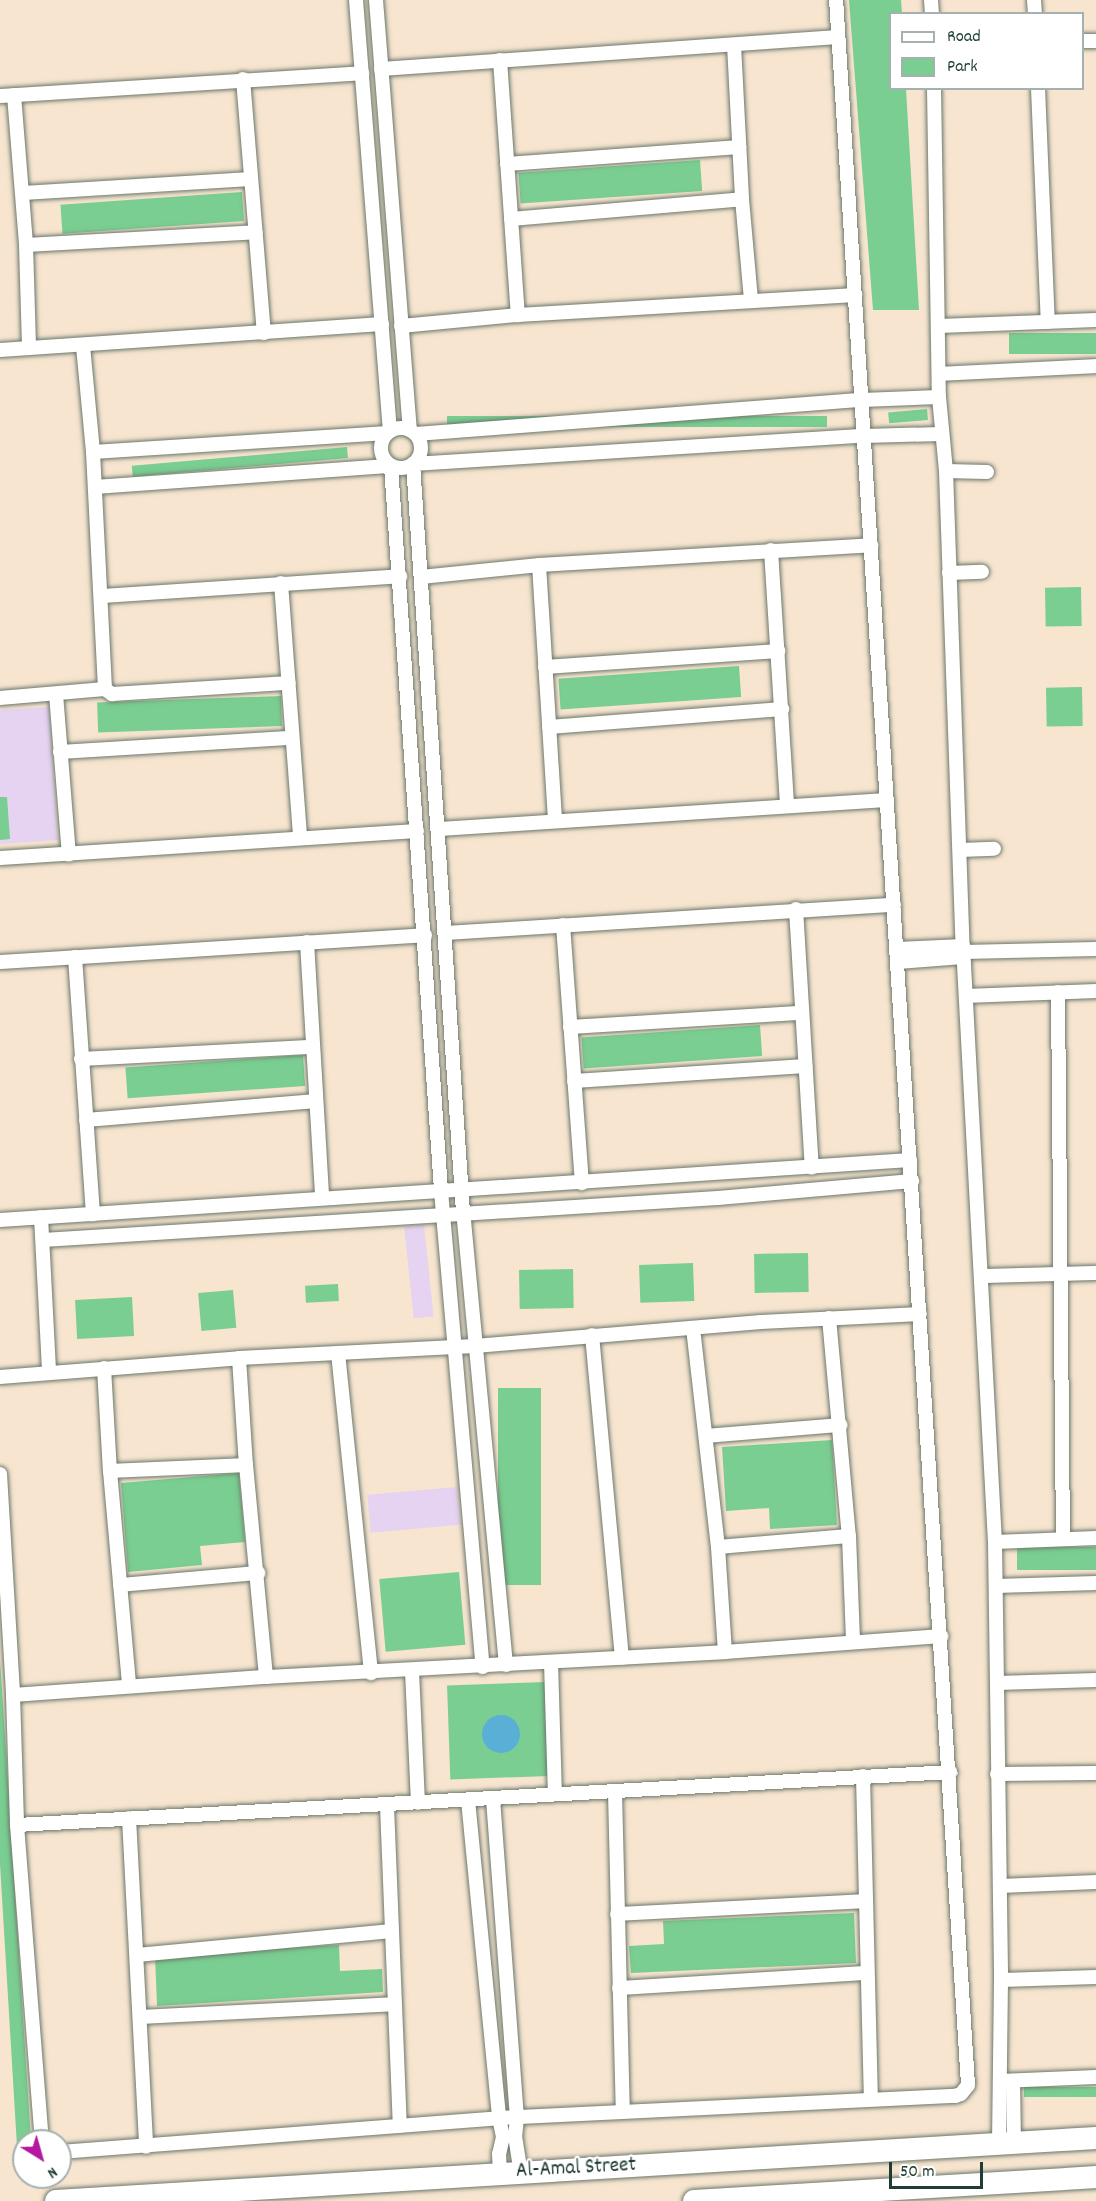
<!DOCTYPE html>
<style>
body{margin:0}
#map{position:relative;width:1096px;height:2201px;overflow:hidden;background:#f7e5d0;font-family:Dekko,sans-serif}
div>[style]{position:absolute}
.built>*{inset:0;background:#e5d3f1;transform-origin:0 0}
.green>*{inset:0;background:#7ace91;transform-origin:0 0}
.water>*{inset:0;background:#59afd6}
.round{border-radius:50%}
.roads{filter:drop-shadow(0 0 2px #6b786b) drop-shadow(0 0 2px #6b786b)}
.street>*{height:14px;margin:-7px;padding:0 7px;transform-origin:7px;border-radius:7px;background:#fff}
.street>.ring{margin:-7px;padding:0;box-sizing:content-box;background:none;border:14px solid #fff;border-radius:50%}
.primary>*{height:22px;margin:-11px;padding:0 11px;transform-origin:11px;border-radius:11px;background:#fff}
span{translate:-50% -50%;white-space:nowrap;text-align:center;line-height:1.15;-webkit-text-stroke:4.5px #fff;paint-order:stroke}
.street-label{font-size:21px;color:#1f3d34}
.legend{position:absolute;left:889px;top:12px;width:195px;height:78px;box-sizing:border-box;background:#fff;border:2px solid #a5b1ae;margin:0;padding:8px 10px;list-style:none;font-size:18px;color:#1f3d34}
.legend li{display:flex;align-items:center;gap:12px;height:30px}
.legend b{width:30px;border:2px solid #a5b1ae}
.north{position:absolute;left:12px;top:2129px;width:60px;height:60px;box-sizing:border-box;background:#fff;border:2px solid #a5b1ae;border-radius:50%;rotate:143deg;font-size:16px;font-weight:700;line-height:24px;text-align:center;color:#1f3d34}
.north::after{content:'';display:block;margin:auto;width:21px;height:27px;background:#b5179e;clip-path:polygon(50% 0,100% 100%,50% 72%,0 100%)}
.scale{position:absolute;left:889px;top:2162px;width:94px;height:27px;box-sizing:border-box;border:3px solid #1f3d34;border-top:0;padding-left:8px;font-size:18px;line-height:21px;white-space:nowrap;color:#1f3d34;-webkit-text-stroke:4px #fff;paint-order:stroke}
</style>
<div id="map">
<div class="built">
<div style="clip-path:polygon(49px 707px,58px 840px,0 844px,0 710px)"></div>
<div style="left:424px;top:1225px;width:92px;height:20px;rotate:84deg"></div>
<div style="left:457px;top:1487px;width:38px;height:90px;rotate:85deg"></div>
</div>
<div class="green">
<div style="clip-path:polygon(849px 0,901px 0,902px 13px,890px 14px,890px 88px,906px 89px,919px 310px,873px 310px)"></div>
<div style="left:700px;top:160px;width:31px;height:182px;rotate:86deg"></div>
<div style="left:242px;top:192px;width:29px;height:182px;rotate:86deg"></div>
<div style="left:1096px;top:333px;width:21px;height:87px;rotate:90deg"></div>
<div style="left:927px;top:409px;width:11px;height:39px;rotate:85deg"></div>
<div style="left:827px;top:416px;width:11px;height:380px;rotate:90deg"></div>
<div style="left:347px;top:447px;width:11px;height:216px;rotate:85deg"></div>
<div style="left:1081px;top:587px;width:39px;height:36px;rotate:89deg"></div>
<div style="left:739px;top:666px;width:31px;height:181px;rotate:86deg"></div>
<div style="left:1082px;top:687px;width:39px;height:36px;rotate:89deg"></div>
<div style="left:281px;top:696px;width:30px;height:184px;rotate:88deg"></div>
<div style="clip-path:polygon(0 797px,7px 797px,10px 839px,0 840px)"></div>
<div style="left:760px;top:1025px;width:31px;height:179px;rotate:86deg"></div>
<div style="left:303px;top:1055px;width:31px;height:178px;rotate:86deg"></div>
<div style="left:808px;top:1253px;width:39px;height:54px;rotate:89deg"></div>
<div style="left:693px;top:1263px;width:38px;height:54px;rotate:88deg"></div>
<div style="left:573px;top:1269px;width:39px;height:54px;rotate:89deg"></div>
<div style="left:338px;top:1284px;width:17px;height:33px;rotate:87deg"></div>
<div style="left:233px;top:1290px;width:38px;height:35px;rotate:85deg"></div>
<div style="left:132px;top:1297px;width:39px;height:57px;rotate:87deg"></div>
<div style="left:498px;top:1388px;width:43px;height:197px"></div>
<div style="clip-path:polygon(832px 1440px,837px 1525px,770px 1529px,769px 1508px,726px 1511px,722px 1447px)"></div>
<div style="clip-path:polygon(239px 1473px,245px 1542px,200px 1546px,202px 1565px,128px 1572px,121px 1483px)"></div>
<div style="left:1096px;top:1547px;width:23px;height:79px;rotate:90deg"></div>
<div style="left:459px;top:1572px;width:73px;height:80px;rotate:85deg"></div>
<div style="clip-path:polygon(0 1659px,31px 2141px,24px 2141px,24px 2161px,18px 2163px,0 1864px)"></div>
<div style="left:546px;top:1682px;width:94px;height:99px;rotate:88deg"></div>
<div style="clip-path:polygon(854px 1913px,856px 1963px,631px 1973px,629px 1946px,664px 1944px,663px 1921px)"></div>
<div style="clip-path:polygon(339px 1945px,340px 1971px,382px 1969px,383px 1992px,157px 2006px,155px 1956px)"></div>
<div style="left:1096px;top:2087px;width:10px;height:72px;rotate:90deg"></div>
</div>
<div class="water">
<div class="round" style="left:482px;top:1715px;width:38px;height:38px"></div>
</div>
<div class="roads">
<div class="street">
<div style="left:356px;top:0;width:431px;rotate:85.5deg"></div>
<div style="left:376px;top:0;width:431px;rotate:85.5deg"></div>
<div style="left:931px;top:0;width:14px;rotate:86deg"></div>
<div style="left:1034px;top:0;width:14px;rotate:86deg"></div>
<div style="left:1082px;top:41px;width:14px"></div>
<div style="left:734px;top:45px;width:154px;rotate:87deg"></div>
<div style="left:742px;top:199px;width:101px;rotate:84.9deg"></div>
<div style="left:500px;top:60px;width:256px;rotate:86deg"></div>
<div style="left:381px;top:69px;width:458px;rotate:-4deg"></div>
<div style="left:243px;top:79px;width:255px;rotate:85.3deg"></div>
<div style="left:934px;top:88px;width:309px;rotate:89.1deg"></div>
<div style="left:939px;top:397px;width:74px;rotate:84.6deg"></div>
<div style="left:946px;top:471px;width:475px;rotate:88deg"></div>
<div style="left:963px;top:946px;width:597px;rotate:86.93deg"></div>
<div style="left:995px;top:1542px;width:438px;rotate:89.2deg"></div>
<div style="left:1001px;top:1980px;width:164px;rotate:90.7deg"></div>
<div style="left:1038px;top:88px;width:234px;rotate:87.6deg"></div>
<div style="left:14px;top:95px;width:150px;rotate:85.4deg"></div>
<div style="left:26px;top:245px;width:103px;rotate:88.3deg"></div>
<div style="left:0;top:96px;width:363px;rotate:-3.6deg"></div>
<div style="left:507px;top:164px;width:233px;rotate:-4.2deg"></div>
<div style="left:23px;top:193px;width:228px;rotate:-3.5deg"></div>
<div style="left:511px;top:219px;width:232px;rotate:-4.9deg"></div>
<div style="left:26px;top:245px;width:230px;rotate:-3.2deg"></div>
<div style="left:401px;top:326px;width:118px;rotate:-5.4deg"></div>
<div style="left:518px;top:315px;width:338px;rotate:-3.4deg"></div>
<div style="left:939px;top:326px;width:157px;rotate:-2.2deg"></div>
<div style="left:83px;top:346px;width:106px;rotate:84.6deg"></div>
<div style="left:93px;top:452px;width:237px;rotate:87.1deg"></div>
<div style="left:0;top:350px;width:383px;rotate:-3.9deg"></div>
<div style="left:940px;top:374px;width:156px;rotate:-2.9deg"></div>
<div class="ring" style="left:381px;top:428px;width:26px;height:26px"></div>
<div style="left:416px;top:434px;width:447px;rotate:-4.4deg"></div>
<div style="left:862px;top:400px;width:77px;rotate:-2.2deg"></div>
<div style="left:93px;top:452px;width:295px;rotate:-3.7deg"></div>
<div style="left:946px;top:471px;width:41px;rotate:1.4deg"></div>
<div style="left:95px;top:487px;width:297px;rotate:-4.1deg"></div>
<div style="left:391px;top:466px;width:727px;rotate:86.05deg"></div>
<div style="left:441px;top:1191px;width:478px;rotate:85deg"></div>
<div style="left:771px;top:550px;width:256px;rotate:86.4deg"></div>
<div style="left:539px;top:565px;width:256px;rotate:86.4deg"></div>
<div style="left:949px;top:573px;width:33px;rotate:-2deg"></div>
<div style="left:421px;top:577px;width:119px;rotate:-5.8deg"></div>
<div style="left:539px;top:565px;width:333px;rotate:-3.4deg"></div>
<div style="left:281px;top:583px;width:255px;rotate:85.7deg"></div>
<div style="left:102px;top:596px;width:299px;rotate:-3.8deg"></div>
<div style="left:545px;top:667px;width:234px;rotate:-3.9deg"></div>
<div style="left:56px;top:694px;width:161px;rotate:85.4deg"></div>
<div style="left:0;top:698px;width:105px;rotate:-4.9deg"></div>
<div style="left:105px;top:689px;width:9px;rotate:36deg"></div>
<div style="left:112px;top:694px;width:177px;rotate:-3.6deg"></div>
<div style="left:549px;top:727px;width:234px;rotate:-4.4deg"></div>
<div style="left:60px;top:752px;width:232px;rotate:-3.5deg"></div>
<div style="left:439px;top:829px;width:449px;rotate:-3.7deg"></div>
<div style="left:960px;top:850px;width:34px;rotate:-2deg"></div>
<div style="left:0;top:858px;width:418px;rotate:-3.7deg"></div>
<div style="left:796px;top:909px;width:259px;rotate:86.5deg"></div>
<div style="left:563px;top:925px;width:259px;rotate:85.8deg"></div>
<div style="left:445px;top:933px;width:450px;rotate:-3.6deg"></div>
<div style="left:307px;top:942px;width:256px;rotate:86.6deg"></div>
<div style="left:897px;top:949px;width:66px;rotate:-2.6deg"></div>
<div style="left:963px;top:952px;width:133px;rotate:-1.3deg"></div>
<div style="left:75px;top:957px;width:258px;rotate:86deg"></div>
<div style="left:0;top:962px;width:426px;rotate:-3.6deg"></div>
<div style="left:898px;top:962px;width:65px;rotate:-4.4deg"></div>
<div style="left:1058px;top:992px;width:547px;rotate:89.48deg"></div>
<div style="left:966px;top:996px;width:130px;rotate:-2.2deg"></div>
<div style="left:570px;top:1027px;width:232px;rotate:-3.5deg"></div>
<div style="left:81px;top:1059px;width:232px;rotate:-3deg"></div>
<div style="left:574px;top:1081px;width:232px;rotate:-3.7deg"></div>
<div style="left:86px;top:1120px;width:231px;rotate:-4.7deg"></div>
<div style="left:41px;top:1217px;width:154px;rotate:87deg"></div>
<div style="left:0;top:1220px;width:912px;rotate:-3.77deg"></div>
<div style="left:43px;top:1240px;width:676px;rotate:-3.56deg"></div>
<div style="left:718px;top:1198px;width:195px;rotate:-5deg"></div>
<div style="left:983px;top:1276px;width:113px;rotate:-1.5deg"></div>
<div style="left:829px;top:1318px;width:219px;rotate:84.8deg"></div>
<div style="left:849px;top:1536px;width:106px;rotate:87.8deg"></div>
<div style="left:693px;top:1328px;width:220px;rotate:83.5deg"></div>
<div style="left:718px;top:1547px;width:105px;rotate:86.2deg"></div>
<div style="left:592px;top:1335px;width:324px;rotate:84.7deg"></div>
<div style="left:338px;top:1353px;width:322px;rotate:84.1deg"></div>
<div style="left:239px;top:1358px;width:107px;rotate:86.3deg"></div>
<div style="left:246px;top:1465px;width:213px;rotate:84.6deg"></div>
<div style="left:104px;top:1368px;width:103px;rotate:86.7deg"></div>
<div style="left:110px;top:1471px;width:216px;rotate:84.9deg"></div>
<div style="left:0;top:1377px;width:240px;rotate:-4.5deg"></div>
<div style="left:239px;top:1358px;width:236px;rotate:-2.9deg"></div>
<div style="left:475px;top:1346px;width:287px;rotate:-4.8deg"></div>
<div style="left:761px;top:1322px;width:159px;rotate:-2.9deg"></div>
<div style="left:706px;top:1436px;width:135px;rotate:-4.7deg"></div>
<div style="left:110px;top:1471px;width:136px;rotate:-2.5deg"></div>
<div style="left:0;top:1474px;width:221px;rotate:86.6deg"></div>
<div style="left:13px;top:1695px;width:130px;rotate:88.2deg"></div>
<div style="left:17px;top:1825px;width:317px;rotate:85.5deg"></div>
<div style="left:995px;top:1542px;width:101px;rotate:-2.3deg"></div>
<div style="left:718px;top:1547px;width:131px;rotate:-4.8deg"></div>
<div style="left:120px;top:1585px;width:139px;rotate:-5deg"></div>
<div style="left:996px;top:1586px;width:100px;rotate:-1.7deg"></div>
<div style="left:551px;top:1662px;width:132px;rotate:88.3deg"></div>
<div style="left:506px;top:1665px;width:455px;rotate:-95.4deg"></div>
<div style="left:463px;top:1212px;width:750px;rotate:-93.82deg"></div>
<div style="left:413px;top:464px;width:452px;rotate:-3.6deg"></div>
<div style="left:864px;top:436px;width:78px;rotate:-1.5deg"></div>
<div style="left:412px;top:1671px;width:132px;rotate:87.4deg"></div>
<div style="left:997px;top:1683px;width:99px;rotate:-1.7deg"></div>
<div style="left:13px;top:1695px;width:254px;rotate:-4.1deg"></div>
<div style="left:266px;top:1677px;width:460px;rotate:-3.1deg"></div>
<div style="left:725px;top:1652px;width:217px;rotate:-4.2deg"></div>
<div style="left:997px;top:1774px;width:99px;rotate:-0.6deg"></div>
<div style="left:863px;top:1776px;width:323px;rotate:88.6deg"></div>
<div style="left:615px;top:1792px;width:320px;rotate:88.6deg"></div>
<div style="left:493px;top:1799px;width:320px;rotate:85.7deg"></div>
<div style="left:517px;top:2118px;width:18px;rotate:96deg"></div>
<div style="left:515px;top:2136px;width:37px;rotate:81deg"></div>
<div style="left:468px;top:1800px;width:320px;rotate:84.4deg"></div>
<div style="left:499px;top:2118px;width:19px;rotate:78deg"></div>
<div style="left:503px;top:2137px;width:17px;rotate:103deg"></div>
<div style="left:499px;top:2154px;width:20px;rotate:87deg"></div>
<div style="left:387px;top:1806px;width:320px;rotate:87.7deg"></div>
<div style="left:129px;top:1818px;width:329px;rotate:87deg"></div>
<div style="left:17px;top:1825px;width:935px;rotate:-3.25deg"></div>
<div style="left:1000px;top:1886px;width:96px;rotate:-2.4deg"></div>
<div style="left:617px;top:1914px;width:248px;rotate:-3deg"></div>
<div style="left:137px;top:1955px;width:256px;rotate:-5.4deg"></div>
<div style="left:1001px;top:1980px;width:95px;rotate:-1.8deg"></div>
<div style="left:619px;top:1988px;width:247px;rotate:-3.5deg"></div>
<div style="left:140px;top:2017px;width:253px;rotate:-2.9deg"></div>
<div style="left:1000px;top:2081px;width:96px;rotate:-2.4deg"></div>
<div style="left:1013px;top:2081px;width:62px;rotate:89.1deg"></div>
<div style="left:60px;top:2152px;width:440px;rotate:-4.4deg"></div>
<div style="left:499px;top:2118px;width:457px;rotate:-2.8deg"></div>
<div style="left:955px;top:2096px;width:6px;rotate:-18deg"></div>
<div style="left:961px;top:2094px;width:11px;rotate:-52deg"></div>
<div style="left:968px;top:2085px;width:2089px;rotate:-93.62deg"></div>
</div>
<div class="primary">
<div style="left:56px;top:2201px;width:1042px;rotate:-3.47deg"></div>
<div style="left:694px;top:2201px;width:403px;rotate:-3.4deg"></div>
</div>
</div>
<div class="street-label">
<span style="left:576px;top:2169px;rotate:-3deg">Al-Amal Street</span>
</div>
<ul class="legend">
<li><b style="height:8px;background:#fff"></b>Road</li>
<li><b style="height:16px;background:#7ace91"></b>Park</li>
</ul>
<div class="north">N</div>
<div class="scale">50 m</div>
</div>
